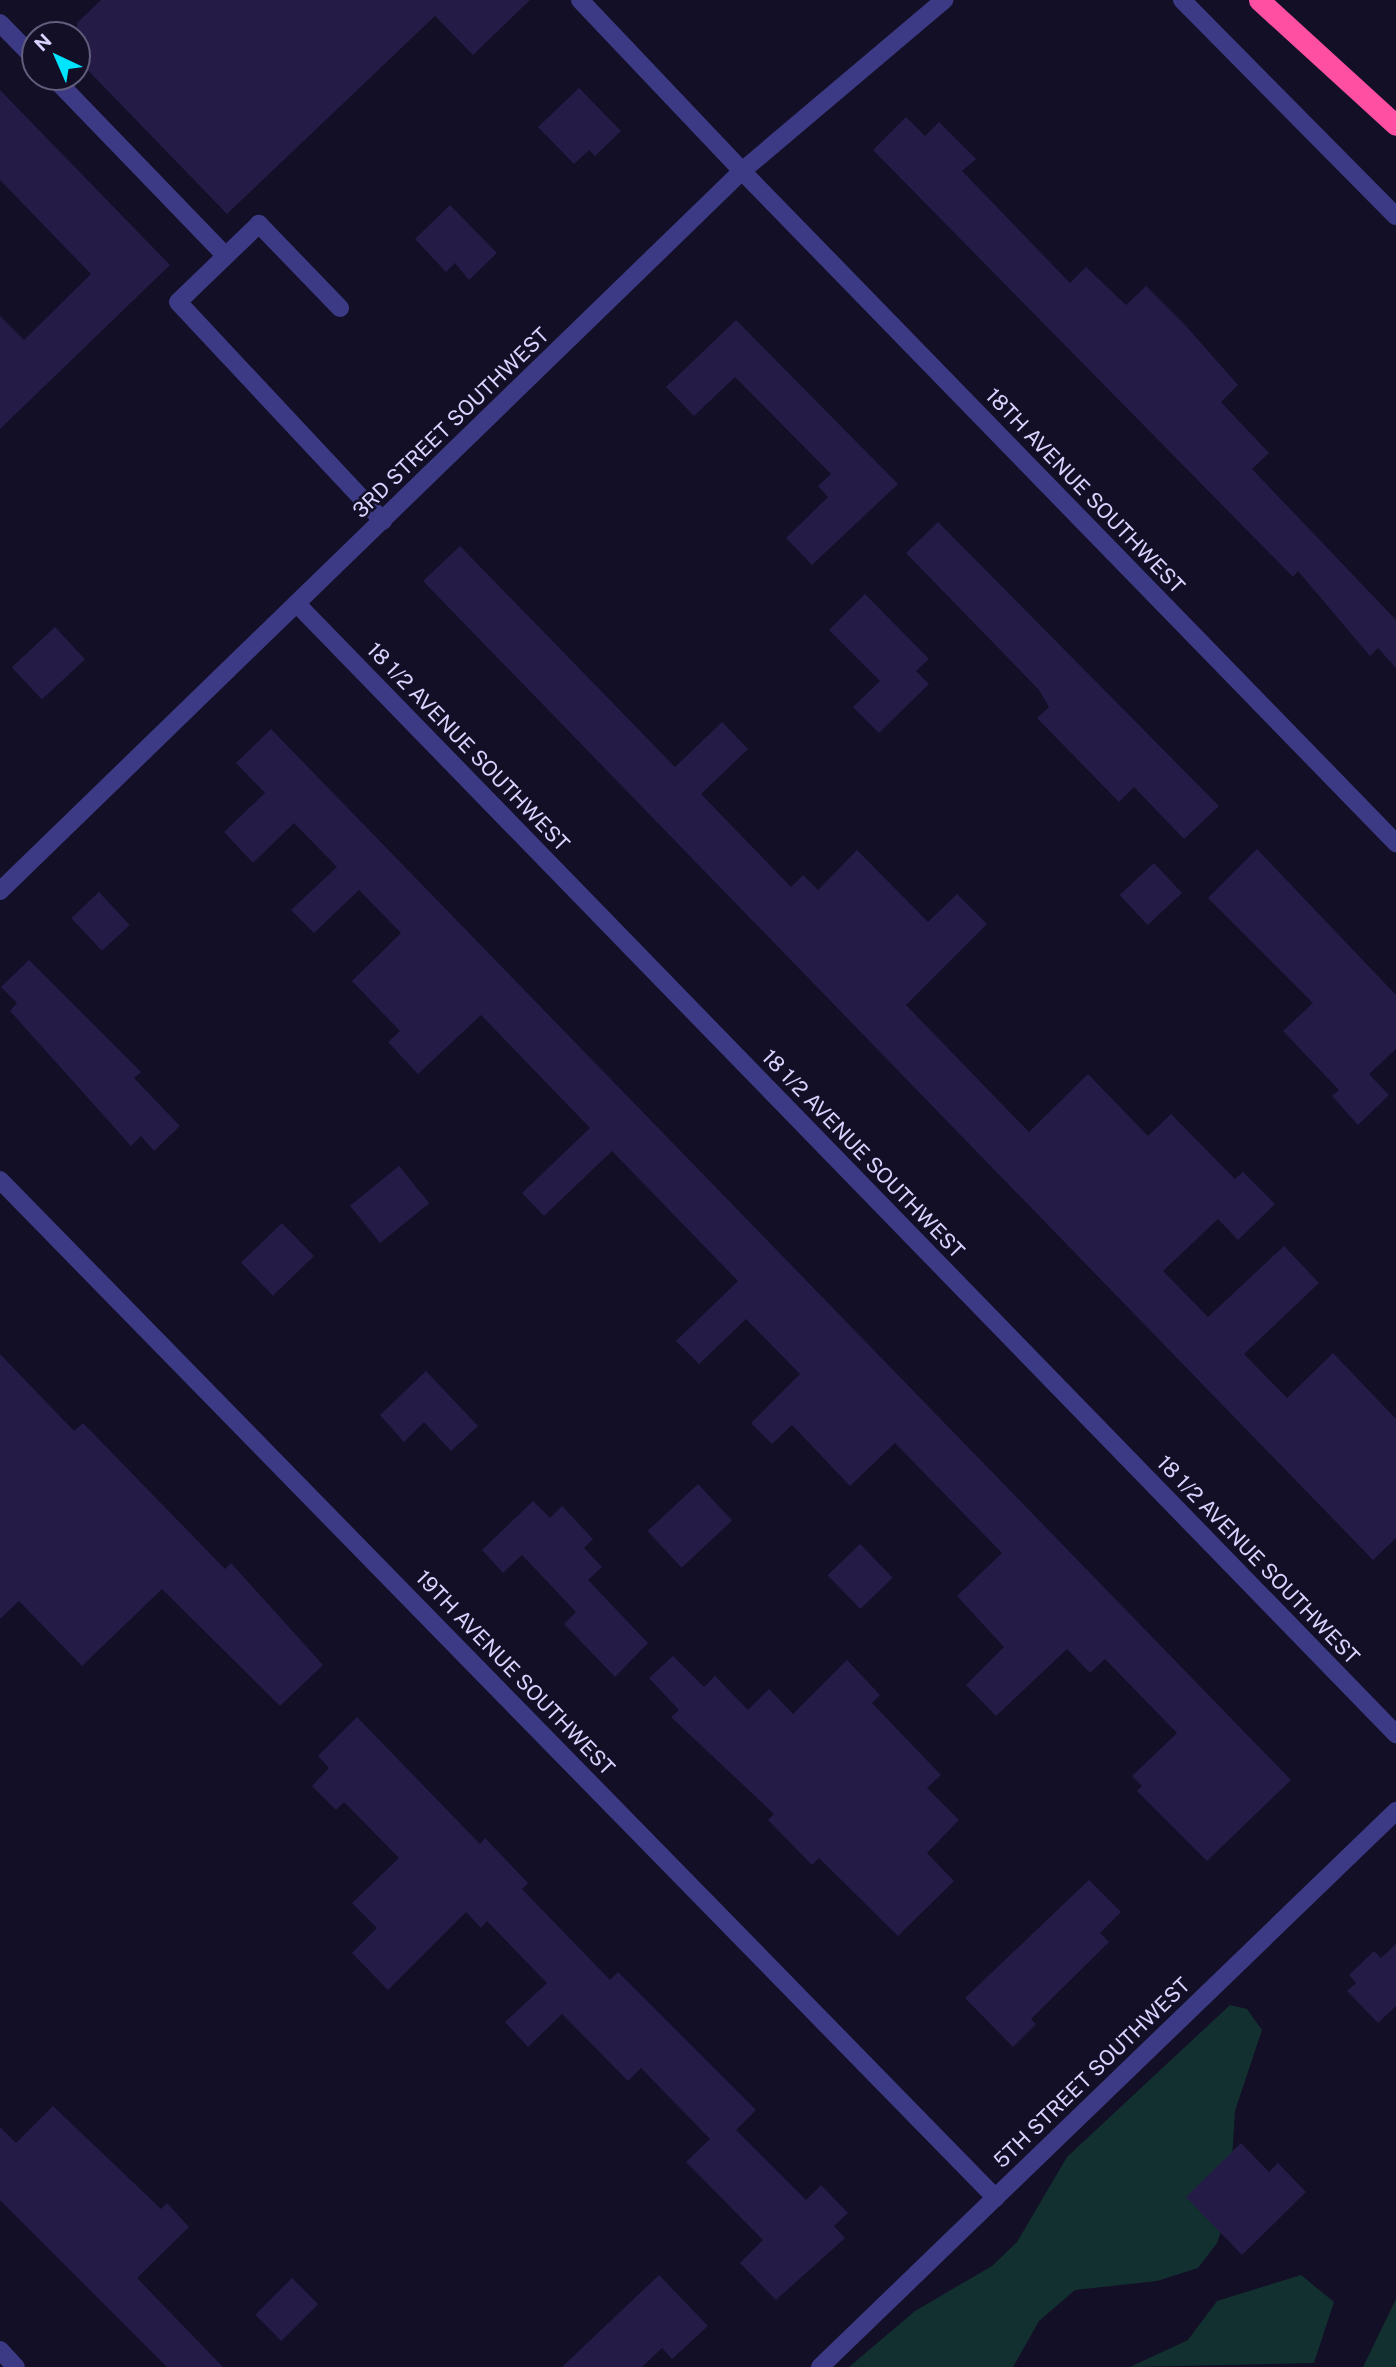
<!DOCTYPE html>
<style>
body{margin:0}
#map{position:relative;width:1396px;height:2367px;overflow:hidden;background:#130f26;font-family:"Public Sans",sans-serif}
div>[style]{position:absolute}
.green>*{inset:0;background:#12302f}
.building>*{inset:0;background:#241b47;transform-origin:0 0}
.service>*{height:18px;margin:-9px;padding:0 9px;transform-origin:9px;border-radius:9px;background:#3d3a85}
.minor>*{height:18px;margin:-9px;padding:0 9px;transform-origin:9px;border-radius:9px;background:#3d3a85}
.tertiary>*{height:18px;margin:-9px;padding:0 9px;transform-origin:9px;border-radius:9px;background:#3d3a85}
.motorway>*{height:21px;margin:-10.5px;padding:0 10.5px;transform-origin:10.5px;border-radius:10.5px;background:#ff4fa3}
span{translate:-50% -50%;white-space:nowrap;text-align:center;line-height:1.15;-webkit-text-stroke:5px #130f26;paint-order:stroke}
.street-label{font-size:21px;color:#d9d4ff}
.north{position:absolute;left:21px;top:21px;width:70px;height:70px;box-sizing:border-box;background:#130f26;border:2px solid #625e7d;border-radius:50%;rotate:316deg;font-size:19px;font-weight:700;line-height:28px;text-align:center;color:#d9d4ff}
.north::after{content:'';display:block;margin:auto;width:24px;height:32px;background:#00e5ff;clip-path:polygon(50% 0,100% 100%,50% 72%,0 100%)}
</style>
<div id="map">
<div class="green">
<div style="clip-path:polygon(1230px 2005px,1247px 2009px,1262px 2030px,1235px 2111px,1229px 2208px,1217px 2243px,1198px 2268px,1157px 2281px,1075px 2290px,1039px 2321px,1013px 2367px,849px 2367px,915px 2311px,992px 2266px,1017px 2242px,1067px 2157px)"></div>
<div style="clip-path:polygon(1301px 2275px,1334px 2302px,1314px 2363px,1130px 2367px,1188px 2340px,1217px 2301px)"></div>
<div style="clip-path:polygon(1396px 2299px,1396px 2367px,1363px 2367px)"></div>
</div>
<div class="building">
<div style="clip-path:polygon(101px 0,530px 0,473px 55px,435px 16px,227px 214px,77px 59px,77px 23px)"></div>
<div style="clip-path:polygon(579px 88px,621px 131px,595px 156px,589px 150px,574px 164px,538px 127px)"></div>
<div style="clip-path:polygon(0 90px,170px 265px,0 429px,0 316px,24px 340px,91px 274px,0 180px)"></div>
<div style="clip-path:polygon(906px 117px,925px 136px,939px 122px,976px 159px,962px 171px,1070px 283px,1086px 267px,1126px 305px,1146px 286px,1185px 325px,1238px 385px,1221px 402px,1269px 453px,1252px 469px,1396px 620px,1396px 668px,1378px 648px,1370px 656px,1298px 571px,1293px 577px,873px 150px)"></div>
<div style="clip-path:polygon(450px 205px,497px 253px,469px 280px,455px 263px,446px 272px,415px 239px)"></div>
<div style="clip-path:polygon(736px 320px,898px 484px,812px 565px,786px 538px,828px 497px,818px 486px,831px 474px,735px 377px,694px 416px,666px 387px)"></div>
<div style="clip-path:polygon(938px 522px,1219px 806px,1184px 839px,1134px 787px,1119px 802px,1037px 718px,1049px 707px,1039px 690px,906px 553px)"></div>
<div style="clip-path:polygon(460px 546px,675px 767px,722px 722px,748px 749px,701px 794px,791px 887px,803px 875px,818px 890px,857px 850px,928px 922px,957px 894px,987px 924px,906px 1005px,1029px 1132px,1088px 1074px,1148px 1136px,1171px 1114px,1235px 1179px,1243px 1172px,1275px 1204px,1238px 1240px,1218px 1219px,1163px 1271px,1208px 1317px,1284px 1246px,1319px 1283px,1244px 1354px,1287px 1398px,1333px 1353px,1396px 1419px,1396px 1538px,1373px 1560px,423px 581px)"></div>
<div style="clip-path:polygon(865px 594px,929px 659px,916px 671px,929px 684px,879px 733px,853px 707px,880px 681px,829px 630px)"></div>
<div style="left:55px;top:627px;width:44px;height:59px;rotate:47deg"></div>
<div style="clip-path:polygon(271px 729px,1291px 1780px,1207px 1861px,1137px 1791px,1142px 1786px,1132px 1776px,1177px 1733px,1105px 1659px,1090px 1673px,1067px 1649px,996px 1716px,966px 1685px,1004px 1647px,957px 1596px,1002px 1553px,895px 1443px,850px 1486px,792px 1425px,772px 1444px,751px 1423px,800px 1374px,746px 1319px,699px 1364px,676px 1341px,738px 1281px,612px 1151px,544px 1216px,522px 1193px,590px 1128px,481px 1015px,418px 1074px,388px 1042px,400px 1031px,352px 981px,401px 933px,359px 890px,314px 933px,291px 910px,337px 867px,294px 823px,253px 863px,224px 832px,265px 793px,236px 763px)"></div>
<div style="clip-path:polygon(1257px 849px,1396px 995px,1396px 1049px,1369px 1074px,1389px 1095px,1358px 1125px,1332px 1096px,1339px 1090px,1283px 1031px,1313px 1003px,1208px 898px)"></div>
<div style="left:1154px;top:863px;width:41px;height:47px;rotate:47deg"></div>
<div style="left:99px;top:892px;width:45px;height:38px;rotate:47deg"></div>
<div style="clip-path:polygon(29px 960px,141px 1072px,134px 1078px,180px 1126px,154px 1151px,141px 1136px,131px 1146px,10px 1011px,17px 1003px,1px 987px)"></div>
<div style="left:399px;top:1166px;width:48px;height:63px;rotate:51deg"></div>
<div style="left:282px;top:1223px;width:46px;height:57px;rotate:46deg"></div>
<div style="clip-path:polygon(0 1354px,74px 1431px,83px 1423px,225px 1569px,231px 1563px,323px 1665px,280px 1706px,162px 1589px,82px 1666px,19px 1601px,0 1619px)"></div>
<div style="clip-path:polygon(426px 1371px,478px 1426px,451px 1451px,424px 1422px,404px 1442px,380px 1415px)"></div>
<div style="left:698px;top:1484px;width:50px;height:69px;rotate:47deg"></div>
<div style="clip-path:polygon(533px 1501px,550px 1518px,562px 1506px,593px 1539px,584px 1548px,602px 1567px,588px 1580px,648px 1643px,615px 1677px,564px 1624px,576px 1612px,522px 1555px,503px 1573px,482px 1550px)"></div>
<div style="left:860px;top:1544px;width:47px;height:45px;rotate:46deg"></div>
<div style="clip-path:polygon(673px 1656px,704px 1687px,715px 1676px,748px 1710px,769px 1689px,793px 1714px,847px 1660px,880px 1695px,872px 1703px,941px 1775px,927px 1788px,959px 1820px,927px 1853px,954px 1881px,898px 1936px,819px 1858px,812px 1865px,768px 1820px,774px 1814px,671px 1717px,679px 1710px,649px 1678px)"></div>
<div style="clip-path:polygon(357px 1717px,480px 1844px,485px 1838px,528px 1883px,522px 1889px,610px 1980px,618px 1972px,756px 2110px,736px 2130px,806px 2200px,821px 2185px,848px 2213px,834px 2226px,845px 2238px,776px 2300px,740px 2263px,763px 2240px,686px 2162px,710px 2139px,641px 2068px,628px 2081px,562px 2014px,528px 2047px,505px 2022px,547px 1983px,487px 1921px,481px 1928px,466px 1912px,388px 1990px,352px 1953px,377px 1928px,352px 1903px,399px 1858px,344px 1802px,336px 1810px,312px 1786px,329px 1768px,318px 1756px)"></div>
<div style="clip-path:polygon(1089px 1880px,1121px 1912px,1100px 1933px,1109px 1942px,1031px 2019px,1036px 2024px,1013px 2047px,965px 1998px)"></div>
<div style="clip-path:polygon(1396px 1944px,1396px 2006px,1378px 2023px,1347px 1991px,1356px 1983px,1349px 1975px,1374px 1951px,1381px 1958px)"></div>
<div style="clip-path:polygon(53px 2106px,161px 2209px,167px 2203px,189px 2227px,137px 2278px,223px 2367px,167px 2367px,0 2200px,0 2127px,16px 2143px)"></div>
<div style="clip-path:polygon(1241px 2143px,1269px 2172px,1278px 2163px,1306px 2192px,1242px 2255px,1186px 2197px)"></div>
<div style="clip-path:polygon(659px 2275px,708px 2326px,672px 2359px,662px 2348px,642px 2367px,562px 2367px)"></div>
<div style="left:292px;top:2278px;width:37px;height:52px;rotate:45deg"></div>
</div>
<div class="service">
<div style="left:580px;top:0;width:236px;rotate:46.5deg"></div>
<div style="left:0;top:23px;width:50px;rotate:45.8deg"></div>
<div style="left:53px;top:77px;width:248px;rotate:46deg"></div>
<div style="left:340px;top:308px;width:117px;rotate:-134deg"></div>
<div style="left:259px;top:224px;width:112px;rotate:136.1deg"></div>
<div style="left:178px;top:302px;width:300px;rotate:46.9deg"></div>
</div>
<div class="minor">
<div style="left:742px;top:171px;width:938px;rotate:45.78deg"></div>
<div style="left:298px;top:605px;width:1575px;rotate:45.8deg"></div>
<div style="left:0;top:891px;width:1034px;rotate:-44.14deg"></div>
<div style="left:742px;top:171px;width:265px;rotate:-40.2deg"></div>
<div style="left:0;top:1180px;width:1424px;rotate:45.63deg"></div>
<div style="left:0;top:2350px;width:23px;rotate:47deg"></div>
<div style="left:820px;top:2367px;width:801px;rotate:-43.99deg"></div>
</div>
<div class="tertiary">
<div style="left:1182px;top:0;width:304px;rotate:45.3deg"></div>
</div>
<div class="motorway">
<div style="left:1259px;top:0;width:185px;rotate:42.4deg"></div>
</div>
<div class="street-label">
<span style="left:451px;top:423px;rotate:-44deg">3RD STREET SOUTHWEST</span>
<span style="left:1085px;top:491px;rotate:46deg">18TH AVENUE SOUTHWEST</span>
<span style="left:468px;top:747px;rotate:46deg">18 1/2 AVENUE SOUTHWEST</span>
<span style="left:863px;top:1154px;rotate:46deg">18 1/2 AVENUE SOUTHWEST</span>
<span style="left:1258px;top:1560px;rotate:46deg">18 1/2 AVENUE SOUTHWEST</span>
<span style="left:515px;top:1673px;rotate:46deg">19TH AVENUE SOUTHWEST</span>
<span style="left:1092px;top:2073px;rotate:-44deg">5TH STREET SOUTHWEST</span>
</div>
<div class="north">N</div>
</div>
